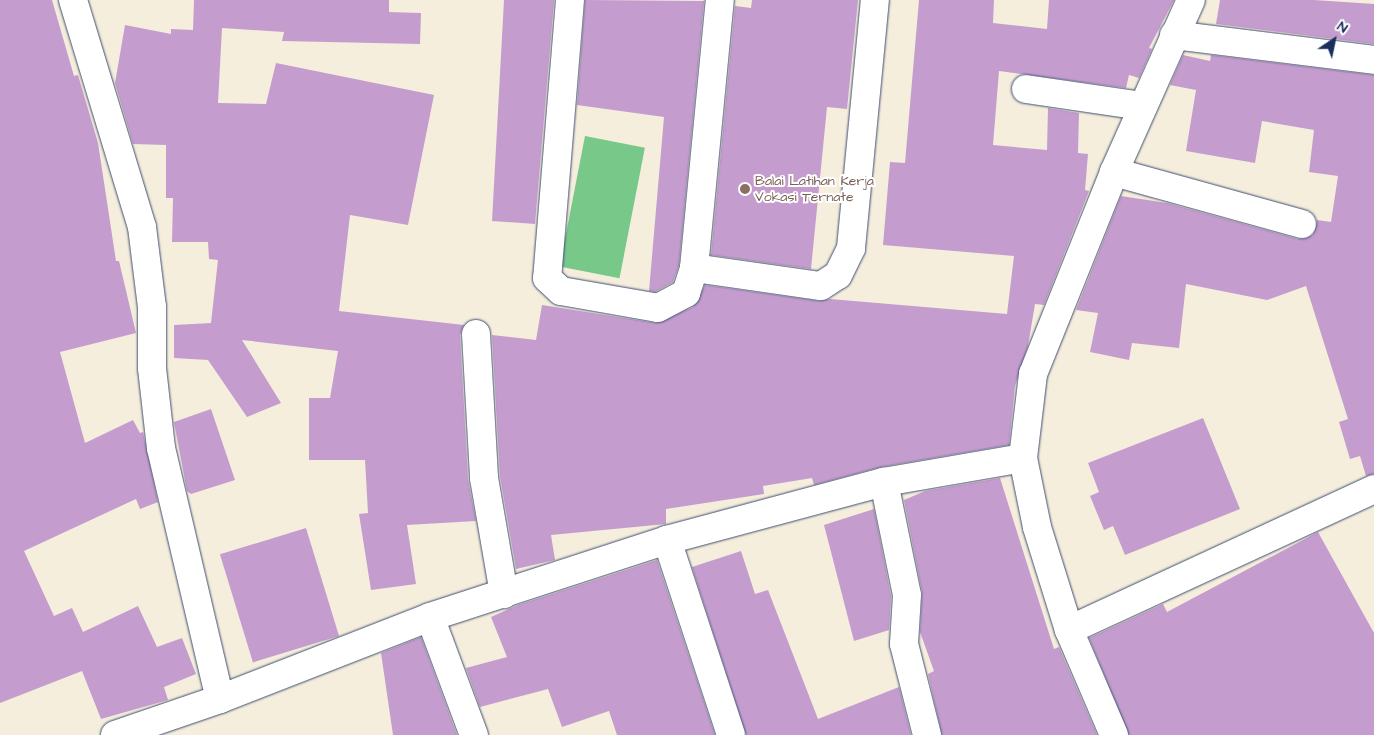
<!DOCTYPE html>
<style>
body{margin:0}
#map{position:relative;width:1374px;height:735px;overflow:hidden;background:#f5eedc;font-family:"Architects Daughter",sans-serif}
div>[style]{position:absolute}
.green>*{inset:0;background:#77c889;transform-origin:0 0}
.building>*{inset:0;background:#c49dce;transform-origin:0 0}
.roads{filter:drop-shadow(0 0 1px #3c4c71) drop-shadow(0 0 1px #3c4c71)}
.street>*{height:28px;margin:-14px;padding:0 14px;transform-origin:14px;border-radius:14px;background:#fff}
.dots>*{width:14px;height:14px;translate:-50% -50%;box-sizing:border-box;border:2px solid #fff;border-radius:50%}
span{translate:-50% -50%;white-space:nowrap;text-align:center;line-height:1.15;-webkit-text-stroke:4px #fff;paint-order:stroke}
.education-label{font-size:14px;color:#785e54}
.left{translate:0 -50%;text-align:left}
.north{position:absolute;left:1309px;top:15px;width:50px;height:50px;-webkit-text-stroke:4px #fff;paint-order:stroke;rotate:34deg;font-size:14px;font-weight:700;line-height:20px;text-align:center;color:#1b2f5e}
.north::after{content:'';display:block;margin:auto;width:18px;height:22px;background:#1b2f5e;clip-path:polygon(50% 0,100% 100%,50% 72%,0 100%)}
</style>
<div id="map">
<div class="green">
<div style="left:585px;top:136px;width:61px;height:133px;rotate:11deg"></div>
</div>
<div class="building">
<div style="clip-path:polygon(0 0,52px 0,74px 76px,78px 75px,98px 143px,116px 261px,119px 261px,136px 333px,60px 352px,85px 443px,133px 420px,140px 433px,143px 432px,158px 502px,140px 509px,136px 499px,24px 551px,54px 616px,72px 608px,83px 632px,138px 606px,157px 647px,182px 638px,196px 674px,164px 687px,168px 700px,101px 719px,82px 671px,0 703px)"></div>
<div style="clip-path:polygon(194px 0,389px 0,389px 12px,421px 13px,420px 44px,282px 41px,284px 32px,222px 28px,218px 103px,266px 104px,276px 63px,434px 95px,408px 225px,350px 215px,339px 311px,464px 325px,460px 335px,468px 479px,476px 521px,407px 525px,416px 584px,371px 590px,359px 514px,368px 513px,365px 460px,309px 460px,309px 398px,330px 398px,338px 351px,242px 340px,281px 403px,247px 417px,208px 360px,174px 358px,174px 325px,211px 323px,218px 260px,209px 259px,208px 242px,172px 242px,173px 198px,166px 198px,166px 145px,133px 144px,115px 83px,125px 25px,171px 34px,171px 29px,193px 30px)"></div>
<div style="clip-path:polygon(504px 0,554px 0,535px 224px,492px 221px)"></div>
<div style="clip-path:polygon(585px 0,704px 1px,679px 265px,673px 282px,655px 292px,649px 291px,664px 117px,577px 105px)"></div>
<div style="clip-path:polygon(752px 0,858px 0,847px 109px,827px 107px,811px 269px,711px 255px,735px 6px,751px 8px)"></div>
<div style="clip-path:polygon(919px 0,994px 0,993px 23px,1047px 29px,1049px 0,1174px 0,1149px 48px,1152px 49px,1139px 78px,1129px 75px,1126px 88px,999px 71px,993px 145px,1047px 150px,1048px 108px,1079px 113px,1078px 153px,1088px 154px,1085px 190px,1089px 191px,1044px 305px,1035px 304px,1028px 346px,1015px 386px,1009px 445px,881px 467px,814px 485px,812px 478px,763px 486px,764px 494px,666px 509px,666px 524px,551px 535px,555px 560px,516px 569px,500px 476px,492px 335px,536px 340px,542px 305px,656px 323px,693px 307px,705px 285px,819px 301px,830px 299px,1007px 314px,1014px 256px,883px 245px,890px 162px,905px 163px)"></div>
<div style="clip-path:polygon(1220px 0,1314px 0,1374px 4px,1374px 44px,1216px 24px)"></div>
<div style="clip-path:polygon(1183px 55px,1210px 61px,1211px 55px,1374px 75px,1374px 474px,1366px 476px,1360px 456px,1350px 459px,1339px 422px,1348px 419px,1306px 286px,1267px 300px,1186px 284px,1179px 348px,1132px 343px,1129px 360px,1090px 352px,1098px 313px,1076px 310px,1121px 196px,1167px 203px,1298px 239px,1313px 235px,1317px 220px,1331px 222px,1338px 176px,1309px 172px,1314px 130px,1262px 121px,1255px 163px,1186px 151px,1196px 90px,1170px 85px)"></div>
<div style="clip-path:polygon(211px 409px,235px 480px,191px 494px,187px 491px,174px 422px)"></div>
<div style="clip-path:polygon(1203px 418px,1240px 509px,1125px 555px,1113px 526px,1104px 530px,1090px 496px,1099px 492px,1088px 463px)"></div>
<div style="clip-path:polygon(1000px 478px,1054px 649px,1059px 647px,1097px 735px,942px 735px,928px 674px,934px 671px,920px 632px,922px 592px,904px 500px,925px 491px)"></div>
<div style="clip-path:polygon(874px 509px,891px 596px,889px 630px,854px 641px,824px 525px)"></div>
<div style="left:306px;top:528px;width:113px;height:90px;rotate:73deg"></div>
<div style="clip-path:polygon(1318px 532px,1374px 633px,1374px 735px,1129px 735px,1089px 638px,1163px 604px,1167px 612px)"></div>
<div style="clip-path:polygon(741px 551px,755px 594px,768px 590px,818px 719px,899px 687px,911px 735px,746px 735px,692px 567px)"></div>
<div style="clip-path:polygon(657px 560px,715px 735px,617px 735px,609px 711px,562px 727px,548px 689px,480px 707px,466px 668px,507px 657px,491px 617px,518px 605px)"></div>
<div style="clip-path:polygon(421px 637px,457px 735px,393px 735px,381px 653px)"></div>
</div>
<div class="roads">
<div class="street">
<div style="left:73px;top:0;width:237px;rotate:73.1deg"></div>
<div style="left:142px;top:227px;width:81px;rotate:82.9deg"></div>
<div style="left:152px;top:307px;width:61px;rotate:90deg"></div>
<div style="left:152px;top:368px;width:81px;rotate:83.6deg"></div>
<div style="left:161px;top:448px;width:258px;rotate:76.8deg"></div>
<div style="left:220px;top:699px;width:111px;rotate:161.1deg"></div>
<div style="left:570px;top:0;width:279px;rotate:94.7deg"></div>
<div style="left:547px;top:278px;width:19px;rotate:43deg"></div>
<div style="left:561px;top:291px;width:98px;rotate:9.9deg"></div>
<div style="left:658px;top:308px;width:32px;rotate:-28deg"></div>
<div style="left:686px;top:293px;width:26px;rotate:-72deg"></div>
<div style="left:694px;top:268px;width:128px;rotate:8.1deg"></div>
<div style="left:821px;top:286px;width:20px;rotate:-33deg"></div>
<div style="left:838px;top:275px;width:30px;rotate:-64deg"></div>
<div style="left:851px;top:248px;width:249px;rotate:-84.5deg"></div>
<div style="left:1174px;top:35px;width:202px;rotate:7.1deg"></div>
<div style="left:1026px;top:89px;width:118px;rotate:8.3deg"></div>
<div style="left:1114px;top:172px;width:195px;rotate:15.5deg"></div>
<div style="left:694px;top:268px;width:269px;rotate:-84.5deg"></div>
<div style="left:476px;top:334px;width:144px;rotate:86.8deg"></div>
<div style="left:484px;top:478px;width:118px;rotate:80.2deg"></div>
<div style="left:884px;top:482px;width:115px;rotate:78.5deg"></div>
<div style="left:907px;top:595px;width:49px;rotate:93.5deg"></div>
<div style="left:904px;top:644px;width:94px;rotate:75.8deg"></div>
<div style="left:667px;top:540px;width:205px;rotate:71.8deg"></div>
<div style="left:430px;top:617px;width:126px;rotate:69.6deg"></div>
<div style="left:1069px;top:630px;width:336px;rotate:-24.8deg"></div>
<div style="left:220px;top:699px;width:225px;rotate:-21.3deg"></div>
<div style="left:430px;top:617px;width:249px;rotate:-18deg"></div>
<div style="left:667px;top:540px;width:225px;rotate:-15deg"></div>
<div style="left:884px;top:482px;width:141px;rotate:-9.8deg"></div>
<div style="left:1114px;top:735px;width:114px;rotate:-113.2deg"></div>
<div style="left:1069px;top:630px;width:108px;rotate:-107.3deg"></div>
<div style="left:1037px;top:527px;width:70px;rotate:-101.5deg"></div>
<div style="left:1023px;top:458px;width:85px;rotate:-83.2deg"></div>
<div style="left:1033px;top:374px;width:218px;rotate:-68.1deg"></div>
<div style="left:1114px;top:172px;width:188px;rotate:-65.9deg"></div>
</div>
</div>
<div class="dots">
<div style="left:745px;top:189px;background:#8d6e63"></div>
</div>
<div class="education-label">
<span class="left" style="left:755px;top:189px">Balai Latihan Kerja<br>Vokasi Ternate</span>
</div>
<div class="north">N</div>
</div>
